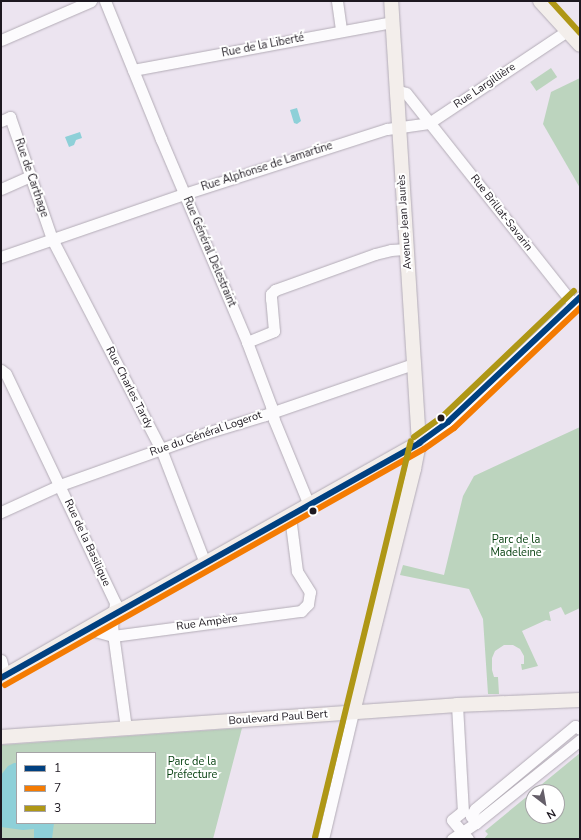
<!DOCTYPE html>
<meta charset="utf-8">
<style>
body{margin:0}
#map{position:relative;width:581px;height:840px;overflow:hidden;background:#ece4f0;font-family:"Nunito Sans",sans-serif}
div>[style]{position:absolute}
.green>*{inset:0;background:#bcd4be;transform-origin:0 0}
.water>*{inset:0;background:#8ed0d8}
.roads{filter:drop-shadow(0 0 1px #b3acb6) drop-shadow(0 0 1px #b3acb6)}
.minor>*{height:11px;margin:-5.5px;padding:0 5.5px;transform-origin:5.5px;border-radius:5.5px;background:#fcfbfd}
.major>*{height:14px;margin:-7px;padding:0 7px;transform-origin:7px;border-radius:7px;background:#f3eeeb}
.bus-1>*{height:6px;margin:-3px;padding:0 3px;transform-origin:3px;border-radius:3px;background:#004080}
.bus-2>*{height:6px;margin:-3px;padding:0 3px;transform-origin:3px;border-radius:3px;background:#f47b02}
.bus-3>*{height:6px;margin:-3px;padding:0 3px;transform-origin:3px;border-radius:3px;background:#af9716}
.dots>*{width:11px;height:11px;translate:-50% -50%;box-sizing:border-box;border:2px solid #fff;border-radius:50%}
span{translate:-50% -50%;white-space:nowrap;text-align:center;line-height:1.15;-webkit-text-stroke:4px #fff;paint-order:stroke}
.street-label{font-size:11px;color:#1d1820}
.park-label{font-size:11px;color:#003c0a}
.frame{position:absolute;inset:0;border:2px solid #1d1820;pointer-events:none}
.legend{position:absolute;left:16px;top:752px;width:140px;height:72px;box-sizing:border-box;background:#fff;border:1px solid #a5a3a6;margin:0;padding:5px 7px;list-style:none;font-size:12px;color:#1d1820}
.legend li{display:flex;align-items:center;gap:8px;height:20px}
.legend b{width:20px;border:1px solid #a5a3a6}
.north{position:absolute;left:525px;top:784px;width:40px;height:40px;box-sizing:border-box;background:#fff;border:1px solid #a5a3a6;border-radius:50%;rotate:149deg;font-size:11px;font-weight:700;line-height:16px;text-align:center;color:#1d1820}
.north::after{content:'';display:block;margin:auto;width:14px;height:18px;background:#655f69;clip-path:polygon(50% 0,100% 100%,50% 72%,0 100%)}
</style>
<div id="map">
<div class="green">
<div style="left:551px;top:68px;width:11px;height:25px;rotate:56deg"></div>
<div style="clip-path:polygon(580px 78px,580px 188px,543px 124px,551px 92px)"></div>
<div style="clip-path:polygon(580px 427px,580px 608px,565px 615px,561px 607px,549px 612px,551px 621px,546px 620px,522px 631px,538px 666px,522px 670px,521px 664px,524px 664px,524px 656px,520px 649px,513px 645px,504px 645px,495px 651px,492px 658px,492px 670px,494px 677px,498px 677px,499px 694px,488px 694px,483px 619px,469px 589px,400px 575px,403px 565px,444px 575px,463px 496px,474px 476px)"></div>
<div style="clip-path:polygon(evenodd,242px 728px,213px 839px,1px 839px,1px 745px,242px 728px,17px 753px,155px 753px,155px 823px,17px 823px,17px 753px)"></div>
<div style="clip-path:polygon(evenodd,580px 753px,580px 839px,484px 839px,488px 834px,485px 831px,580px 753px,533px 792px,557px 792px,557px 816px,533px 816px,533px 792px)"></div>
</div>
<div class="water">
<div style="clip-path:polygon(297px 108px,301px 121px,297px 124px,294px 123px,290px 110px)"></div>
<div style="clip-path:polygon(80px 132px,82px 138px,76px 140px,74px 145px,69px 147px,65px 137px)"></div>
<div style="clip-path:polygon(14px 763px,17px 763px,17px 823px,54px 823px,52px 839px,34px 839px,34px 829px,23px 830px,1px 827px,1px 775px,8px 766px)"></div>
</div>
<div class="roads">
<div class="minor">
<div style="left:105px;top:1px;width:149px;rotate:67.9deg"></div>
<div style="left:161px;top:139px;width:220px;rotate:67deg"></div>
<div style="left:247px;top:342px;width:68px;rotate:69.4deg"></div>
<div style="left:271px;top:406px;width:14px;rotate:78deg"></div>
<div style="left:274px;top:420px;width:92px;rotate:67.6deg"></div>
<div style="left:337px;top:1px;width:30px;rotate:82deg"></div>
<div style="left:1px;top:40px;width:98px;rotate:-23.4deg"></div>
<div style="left:133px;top:70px;width:263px;rotate:-10.5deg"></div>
<div style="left:396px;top:90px;width:10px;rotate:17deg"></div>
<div style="left:406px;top:93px;width:269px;rotate:51.6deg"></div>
<div style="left:1px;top:121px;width:10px;rotate:-24deg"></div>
<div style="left:10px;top:117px;width:129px;rotate:71deg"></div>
<div style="left:52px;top:239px;width:237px;rotate:62.6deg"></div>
<div style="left:161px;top:449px;width:122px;rotate:68.9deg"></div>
<div style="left:1px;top:189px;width:32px;rotate:-24deg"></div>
<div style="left:1px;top:257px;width:194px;rotate:-19deg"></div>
<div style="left:184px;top:194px;width:213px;rotate:-17.8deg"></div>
<div style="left:387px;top:129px;width:42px;rotate:-8.1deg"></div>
<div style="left:429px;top:123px;width:166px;rotate:-33.7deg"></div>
<div style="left:247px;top:342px;width:29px;rotate:-22deg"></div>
<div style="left:274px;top:331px;width:32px;rotate:-95deg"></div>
<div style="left:271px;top:299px;width:5px;rotate:-90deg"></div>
<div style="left:271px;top:294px;width:6px;rotate:-45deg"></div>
<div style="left:275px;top:290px;width:106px;rotate:-19.8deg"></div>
<div style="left:375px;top:254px;width:16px;rotate:-14deg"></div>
<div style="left:391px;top:250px;width:16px;rotate:-4deg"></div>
<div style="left:1px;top:370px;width:6px;rotate:39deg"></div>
<div style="left:6px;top:374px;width:254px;rotate:64.5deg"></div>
<div style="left:115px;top:603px;width:23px;rotate:97deg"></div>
<div style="left:112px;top:626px;width:103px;rotate:82.2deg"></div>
<div style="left:419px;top:443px;width:36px;rotate:-36deg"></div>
<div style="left:448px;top:422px;width:182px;rotate:-43.4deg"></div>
<div style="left:1px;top:512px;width:65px;rotate:-24.6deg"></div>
<div style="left:60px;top:485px;width:155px;rotate:-19.6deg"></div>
<div style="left:206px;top:433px;width:62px;rotate:-17deg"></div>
<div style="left:265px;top:415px;width:157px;rotate:-19deg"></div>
<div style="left:87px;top:629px;width:27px;rotate:15deg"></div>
<div style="left:113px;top:636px;width:190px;rotate:-7.6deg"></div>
<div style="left:301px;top:611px;width:10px;rotate:-45deg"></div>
<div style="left:308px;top:604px;width:12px;rotate:-81deg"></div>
<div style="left:310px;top:592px;width:25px;rotate:-122deg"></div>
<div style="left:297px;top:571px;width:55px;rotate:-97.3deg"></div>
<div style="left:1px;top:660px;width:16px;rotate:76deg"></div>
<div style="left:457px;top:705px;width:106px;rotate:86.8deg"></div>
<div style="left:463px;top:811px;width:14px;rotate:141deg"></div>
<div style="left:452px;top:820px;width:25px;rotate:50deg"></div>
<div style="left:476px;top:823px;width:9px;rotate:-126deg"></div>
<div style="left:471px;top:816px;width:8px;rotate:-60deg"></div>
<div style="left:475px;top:809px;width:130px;rotate:-39.7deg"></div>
<div style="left:575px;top:726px;width:6px;rotate:31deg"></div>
<div style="left:323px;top:839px;width:130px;rotate:-76.7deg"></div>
<div style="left:452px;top:839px;width:29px;rotate:-34deg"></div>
<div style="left:476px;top:823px;width:133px;rotate:-38.6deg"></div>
</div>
<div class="major">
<div style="left:540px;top:1px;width:59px;rotate:47.7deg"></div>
<div style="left:1px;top:678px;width:130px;rotate:-29.9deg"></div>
<div style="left:114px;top:613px;width:19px;rotate:-25deg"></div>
<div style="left:131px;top:605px;width:330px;rotate:-29.4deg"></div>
<div style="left:353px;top:712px;width:251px;rotate:-75.9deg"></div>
<div style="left:414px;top:469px;width:26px;rotate:-79deg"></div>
<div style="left:419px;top:443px;width:443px;rotate:-93.6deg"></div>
<div style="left:1px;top:737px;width:457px;rotate:-4deg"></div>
<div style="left:457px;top:705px;width:123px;rotate:-2.3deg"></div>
</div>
</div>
<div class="bus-1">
<div style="left:1px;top:678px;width:480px;rotate:-29.3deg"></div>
<div style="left:419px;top:443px;width:36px;rotate:-36deg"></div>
<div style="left:448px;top:422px;width:182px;rotate:-43.4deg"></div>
</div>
<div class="bus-2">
<div style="left:5px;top:685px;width:481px;rotate:-29.4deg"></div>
<div style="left:424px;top:449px;width:37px;rotate:-35deg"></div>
<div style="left:454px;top:428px;width:174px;rotate:-43.6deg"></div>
</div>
<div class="bus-3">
<div style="left:551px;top:1px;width:43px;rotate:47.8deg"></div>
<div style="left:414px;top:437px;width:36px;rotate:-36deg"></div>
<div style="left:443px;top:416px;width:181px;rotate:-43.7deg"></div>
<div style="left:315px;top:837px;width:407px;rotate:-76.4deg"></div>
</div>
<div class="dots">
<div style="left:441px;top:418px;background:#1d1820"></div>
<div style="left:313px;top:511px;background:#1d1820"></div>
</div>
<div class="street-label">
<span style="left:263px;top:46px;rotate:-11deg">Rue de la Liberté</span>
<span style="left:485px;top:86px;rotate:-34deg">Rue Largillière</span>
<span style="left:267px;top:167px;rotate:-18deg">Rue Alphonse de Lamartine</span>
<span style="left:31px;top:178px;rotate:71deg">Rue de Carthage</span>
<span style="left:501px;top:213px;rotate:52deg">Rue Brillat-Savarin</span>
<span style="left:405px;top:222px;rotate:-94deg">Avenue Jean Jaurès</span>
<span style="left:209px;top:252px;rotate:67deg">Rue Général Delestraint</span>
<span style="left:129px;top:388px;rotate:63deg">Rue Charles Tardy</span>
<span style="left:206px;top:434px;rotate:-19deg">Rue du Général Logerot</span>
<span style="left:87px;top:543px;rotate:65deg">Rue de la Basilique</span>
<span style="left:207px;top:623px;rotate:-8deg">Rue Ampère</span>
<span style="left:278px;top:718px;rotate:-4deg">Boulevard Paul Bert</span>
</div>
<div class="park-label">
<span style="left:516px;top:547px">Parc de la<br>Madeleine</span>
<span style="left:192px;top:769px">Parc de la<br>Préfecture</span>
</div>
<div class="frame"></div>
<ul class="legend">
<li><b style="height:5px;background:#004080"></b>1</li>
<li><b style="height:5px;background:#f47b02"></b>7</li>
<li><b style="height:5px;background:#af9716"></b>3</li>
</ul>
<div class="north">N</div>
</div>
